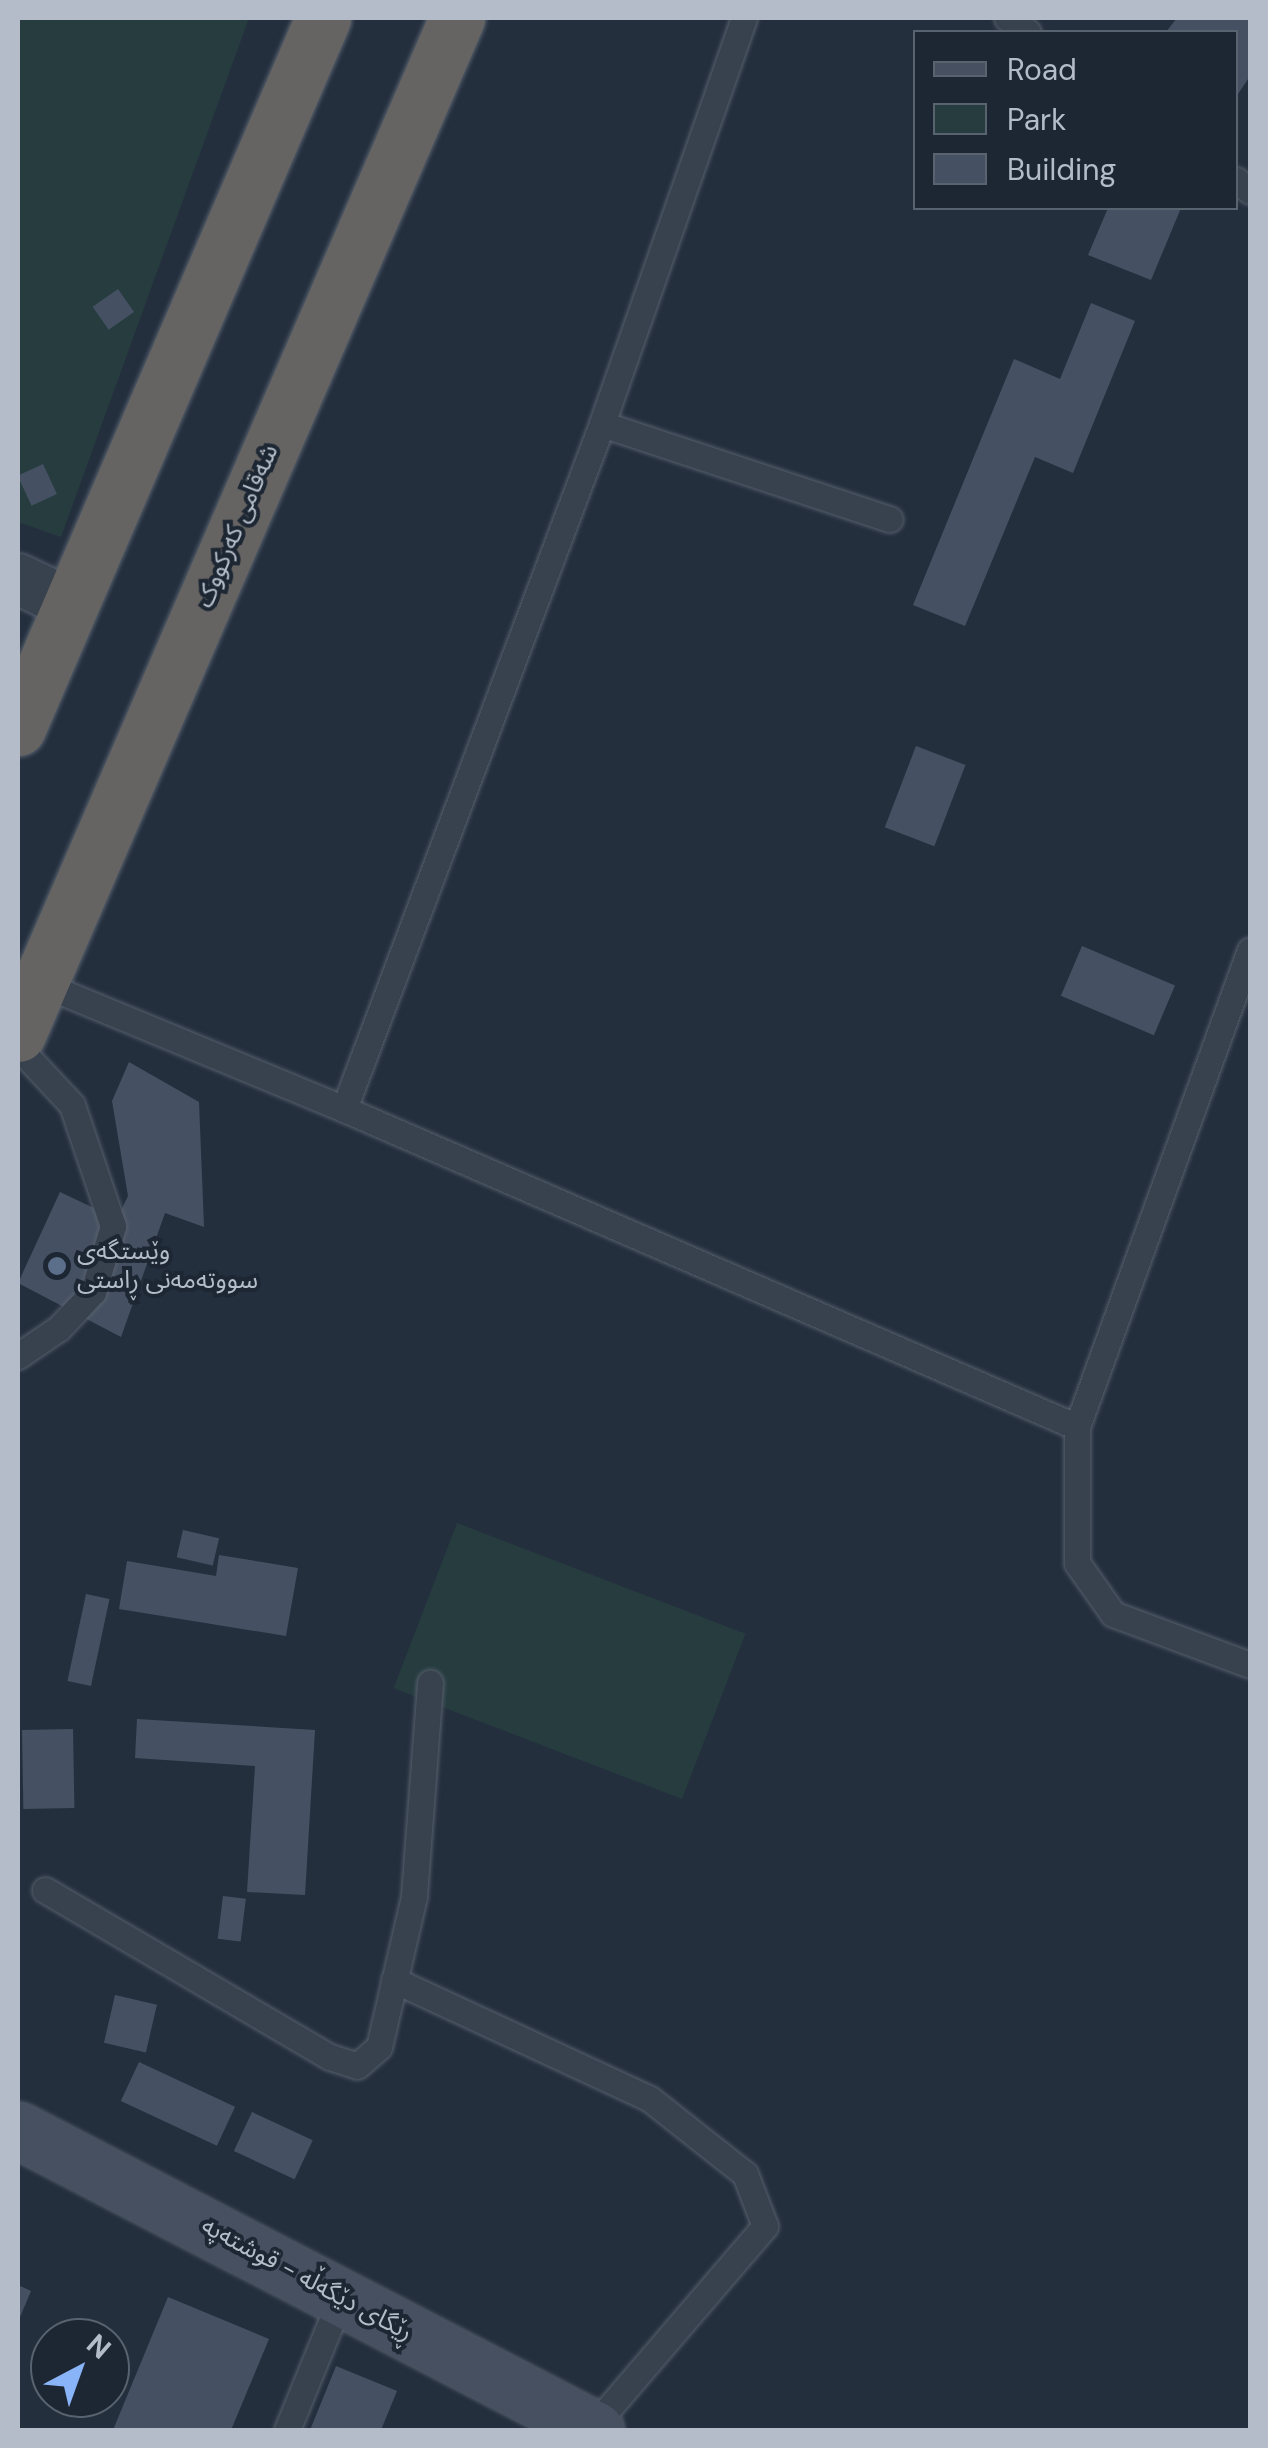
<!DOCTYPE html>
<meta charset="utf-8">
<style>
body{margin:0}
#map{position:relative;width:1268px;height:2448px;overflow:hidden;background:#242f3e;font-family:"DM Sans","Noto Sans Arabic",sans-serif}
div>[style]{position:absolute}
.green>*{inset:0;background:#263c3f;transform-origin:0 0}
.building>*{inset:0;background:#455162;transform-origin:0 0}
.roads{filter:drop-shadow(0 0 2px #565f6c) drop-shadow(0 0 2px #565f6c)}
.service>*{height:25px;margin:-12.5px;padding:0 12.5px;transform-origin:12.5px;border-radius:12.5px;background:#38414e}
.minor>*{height:50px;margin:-25px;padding:0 25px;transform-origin:25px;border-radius:25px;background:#38414e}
.secondary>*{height:55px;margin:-27.5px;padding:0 27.5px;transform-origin:27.5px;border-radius:27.5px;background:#465061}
.trunk>*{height:55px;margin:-27.5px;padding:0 27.5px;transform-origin:27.5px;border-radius:27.5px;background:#656462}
.dots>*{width:28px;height:28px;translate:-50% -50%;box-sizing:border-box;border:5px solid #1d2633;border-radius:50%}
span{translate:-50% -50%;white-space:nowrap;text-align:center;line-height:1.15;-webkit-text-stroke:8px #1d2633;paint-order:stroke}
.street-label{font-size:25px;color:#b4bcc9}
.poi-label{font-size:25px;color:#b4bcc9}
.left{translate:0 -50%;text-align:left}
.frame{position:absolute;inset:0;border:20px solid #b4bcc9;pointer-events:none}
.legend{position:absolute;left:913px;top:30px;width:325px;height:180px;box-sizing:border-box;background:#1d2633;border:2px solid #59626f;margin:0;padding:12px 18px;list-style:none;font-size:30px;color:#b4bcc9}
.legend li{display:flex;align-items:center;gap:20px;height:50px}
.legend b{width:50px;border:2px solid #59626f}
.north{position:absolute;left:30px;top:2318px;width:100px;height:100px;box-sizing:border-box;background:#1d2633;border:2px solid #59626f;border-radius:50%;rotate:41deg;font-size:28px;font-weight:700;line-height:40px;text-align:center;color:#b4bcc9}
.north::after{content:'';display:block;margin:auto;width:35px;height:45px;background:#8ab4f8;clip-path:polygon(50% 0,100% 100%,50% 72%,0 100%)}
</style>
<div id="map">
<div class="green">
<div style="clip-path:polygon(18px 18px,249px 18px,61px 537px,18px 522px)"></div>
<div style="left:457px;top:1523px;width:309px;height:177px;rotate:21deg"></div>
</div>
<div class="building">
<div style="clip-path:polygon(1177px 18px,1250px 18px,1250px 76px,1236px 97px,1236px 32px,1166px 32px)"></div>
<div style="clip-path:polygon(1108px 208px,1181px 208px,1151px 280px,1088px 255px)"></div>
<div style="left:118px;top:289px;width:28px;height:31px;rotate:55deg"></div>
<div style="clip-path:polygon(1091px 303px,1135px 321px,1073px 473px,1035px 457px,965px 626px,913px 605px,1014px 359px,1060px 379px)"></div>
<div style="left:43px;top:464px;width:33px;height:28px;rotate:65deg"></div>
<div style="left:916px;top:746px;width:53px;height:87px;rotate:21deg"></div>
<div style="left:1082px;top:946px;width:101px;height:54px;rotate:23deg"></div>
<div style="clip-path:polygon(129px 1062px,199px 1102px,204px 1227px,165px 1213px,121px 1337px,18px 1283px,60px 1192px,117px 1219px,128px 1196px,112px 1101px)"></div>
<div style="left:183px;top:1530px;width:37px;height:28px;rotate:13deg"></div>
<div style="clip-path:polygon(219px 1555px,298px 1568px,286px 1636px,119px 1609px,127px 1561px,216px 1576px)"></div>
<div style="left:86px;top:1594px;width:24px;height:89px;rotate:12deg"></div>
<div style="clip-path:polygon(137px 1719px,315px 1730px,305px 1895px,247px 1892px,255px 1766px,135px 1758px)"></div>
<div style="left:73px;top:1729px;width:79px;height:51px;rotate:89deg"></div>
<div style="left:223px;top:1896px;width:23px;height:43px;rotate:7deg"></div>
<div style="left:115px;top:1995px;width:43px;height:49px;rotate:13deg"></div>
<div style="left:139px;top:2062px;width:106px;height:43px;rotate:25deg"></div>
<div style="left:252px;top:2112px;width:67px;height:43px;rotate:25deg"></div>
<div style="clip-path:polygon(18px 2285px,31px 2291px,18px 2322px)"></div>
<div style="clip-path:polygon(168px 2297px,269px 2339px,231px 2430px,113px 2430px)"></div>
<div style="clip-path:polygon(336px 2366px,397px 2391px,381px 2430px,310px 2430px)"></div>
</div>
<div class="roads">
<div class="service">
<div style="left:744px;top:18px;width:430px;rotate:109.3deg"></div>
<div style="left:602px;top:424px;width:732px;rotate:110.64deg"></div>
<div style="left:344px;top:1109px;width:799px;rotate:23.45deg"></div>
<div style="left:1077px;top:1427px;width:136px;rotate:90deg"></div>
<div style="left:1077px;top:1563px;width:62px;rotate:54.8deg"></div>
<div style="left:1113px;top:1614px;width:146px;rotate:20.4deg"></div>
<div style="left:1007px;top:18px;width:25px;rotate:34deg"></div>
<div style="left:1236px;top:180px;width:18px;rotate:38deg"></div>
<div style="left:602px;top:424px;width:303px;rotate:18.3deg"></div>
<div style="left:40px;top:983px;width:329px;rotate:22.5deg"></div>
<div style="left:18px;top:1047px;width:79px;rotate:47deg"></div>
<div style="left:72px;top:1105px;width:128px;rotate:71.3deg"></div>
<div style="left:113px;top:1226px;width:69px;rotate:106.9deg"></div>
<div style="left:93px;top:1292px;width:50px;rotate:133.4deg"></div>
<div style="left:59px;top:1328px;width:50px;rotate:145.7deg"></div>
<div style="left:1077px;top:1427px;width:507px;rotate:-70.07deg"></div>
<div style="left:45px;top:1890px;width:330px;rotate:30.4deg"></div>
<div style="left:330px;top:2057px;width:28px;rotate:18deg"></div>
<div style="left:357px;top:2066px;width:29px;rotate:-41deg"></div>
<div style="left:379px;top:2047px;width:155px;rotate:-76.9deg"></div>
<div style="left:414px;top:1896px;width:214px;rotate:-85.7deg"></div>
<div style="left:394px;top:1980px;width:282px;rotate:24.9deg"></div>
<div style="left:650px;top:2099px;width:121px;rotate:38.3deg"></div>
<div style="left:745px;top:2174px;width:56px;rotate:69deg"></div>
<div style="left:765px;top:2226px;width:266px;rotate:130.6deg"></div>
<div style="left:287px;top:2430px;width:143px;rotate:-67.8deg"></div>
</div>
<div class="minor">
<div style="left:18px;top:579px;width:55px;rotate:25.6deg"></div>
</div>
<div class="secondary">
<div style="left:18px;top:2130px;width:651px;rotate:27.43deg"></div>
</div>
<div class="trunk">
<div style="left:18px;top:728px;width:773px;rotate:-66.75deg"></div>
<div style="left:18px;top:1034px;width:1107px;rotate:-66.63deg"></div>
</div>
</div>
<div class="dots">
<div style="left:57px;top:1266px;background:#5c6f8a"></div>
</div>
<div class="street-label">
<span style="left:237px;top:526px;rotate:-67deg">شەقامی کەرکووک</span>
<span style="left:307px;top:2279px;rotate:28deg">ڕێگای دێگەڵە - قوشتەپە</span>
</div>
<div class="poi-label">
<span class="left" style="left:77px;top:1266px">وێستگەی<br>سووتەمەنی ڕاستی</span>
</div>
<div class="frame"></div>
<ul class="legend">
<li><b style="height:12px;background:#465061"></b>Road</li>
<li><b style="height:28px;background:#263c3f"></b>Park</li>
<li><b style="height:28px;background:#455162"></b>Building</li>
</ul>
<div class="north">N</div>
</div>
